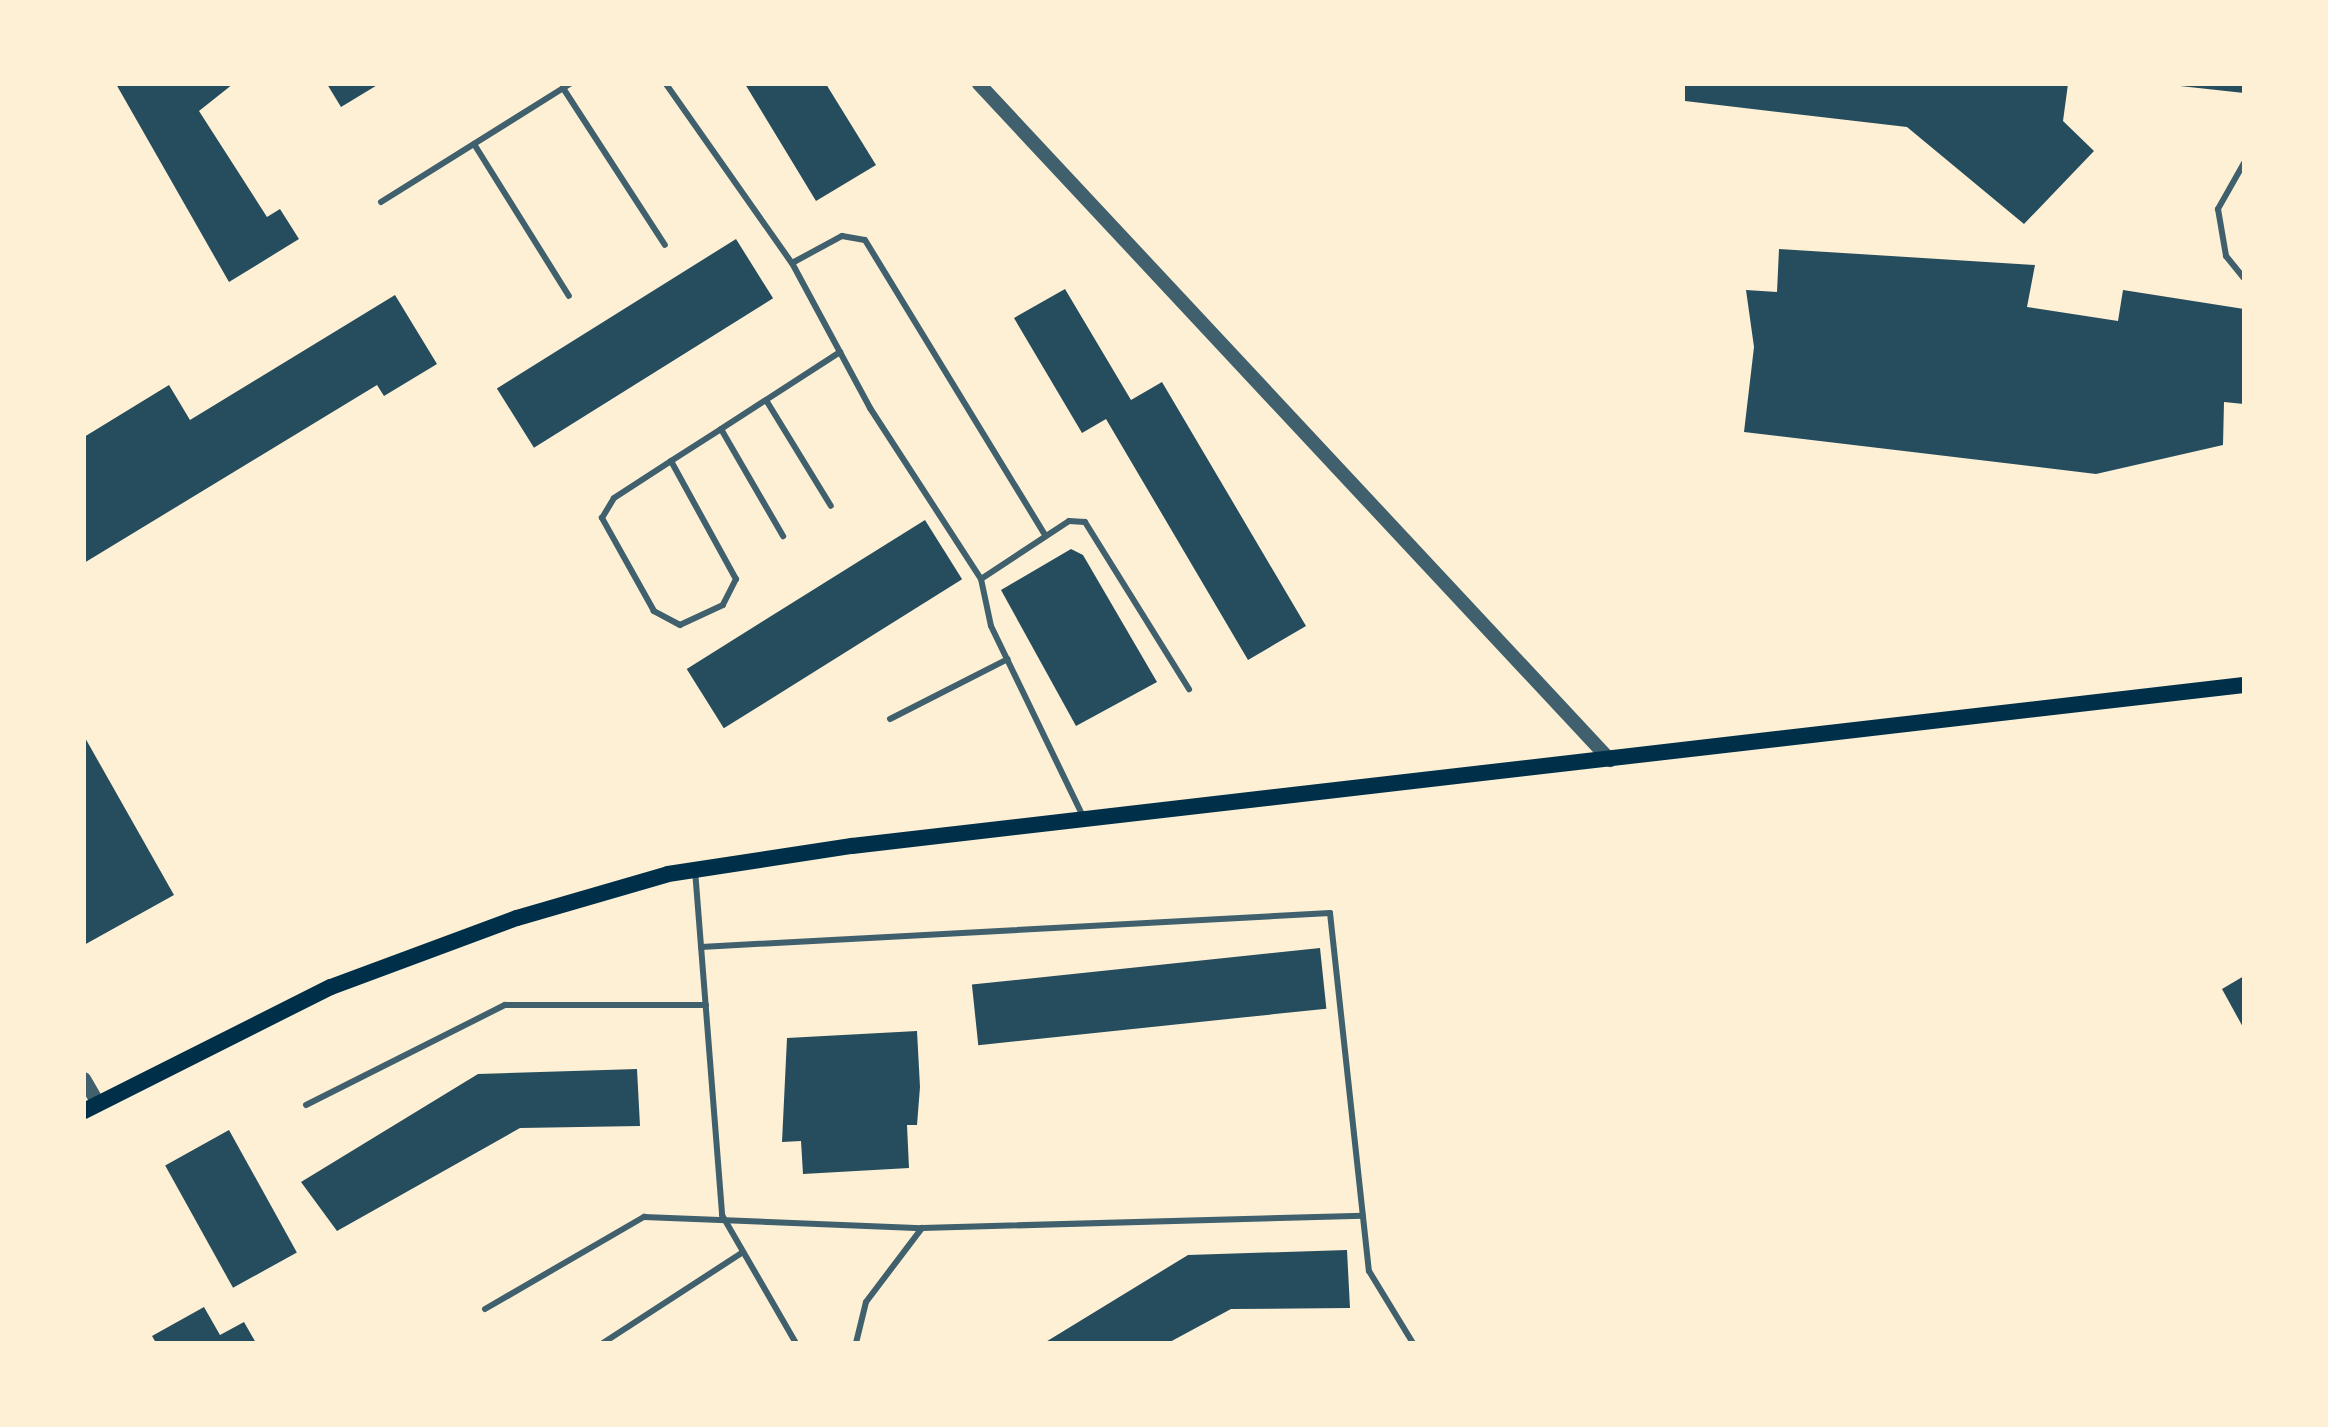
<!DOCTYPE html>
<style>
body{margin:0}
#map{position:relative;width:2328px;height:1427px;overflow:hidden;background:#fdf0d5;font-family:"Roboto Serif",serif}
div>[style]{position:absolute}
.building>*{inset:0;background:#264d5e;transform-origin:0 0}
.service>*{height:6px;margin:-3px;padding:0 3px;transform-origin:3px;border-radius:3px;background:#3f606c}
.tertiary>*{height:14px;margin:-7px;padding:0 7px;transform-origin:7px;border-radius:7px;background:#3f606c}
.secondary>*{height:16px;margin:-8px;padding:0 8px;transform-origin:8px;border-radius:8px;background:#003049}
span{translate:-50% -50%;white-space:nowrap;text-align:center;line-height:1.15;-webkit-text-stroke:8px #fdf0d5;paint-order:stroke}
.frame{position:absolute;inset:0;border:86px solid #fdf0d5;pointer-events:none}
</style>
<div id="map">
<div class="building">
<div style="clip-path:polygon(116px 84px,233px 84px,199px 111px,267px 217px,280px 209px,299px 239px,229px 282px)"></div>
<div style="clip-path:polygon(327px 84px,379px 84px,341px 107px)"></div>
<div style="clip-path:polygon(745px 84px,826px 84px,876px 165px,816px 201px)"></div>
<div style="clip-path:polygon(1685px 84px,2068px 84px,2063px 121px,2094px 151px,2024px 224px,1907px 127px,1685px 101px)"></div>
<div style="clip-path:polygon(2244px 84px,2244px 93px,2180px 86px,2180px 84px)"></div>
<div style="left:736px;top:239px;width:70px;height:282px;rotate:58deg"></div>
<div style="clip-path:polygon(1779px 249px,2035px 265px,2027px 307px,2118px 321px,2123px 290px,2244px 309px,2244px 404px,2224px 402px,2223px 445px,2096px 474px,1744px 432px,1754px 347px,1746px 290px,1777px 292px)"></div>
<div style="clip-path:polygon(1065px 289px,1131px 400px,1162px 382px,1306px 626px,1248px 660px,1106px 419px,1082px 433px,1014px 318px)"></div>
<div style="clip-path:polygon(395px 295px,437px 364px,384px 396px,377px 385px,84px 563px,84px 437px,169px 385px,190px 420px)"></div>
<div style="left:925px;top:520px;width:70px;height:281px;rotate:58deg"></div>
<div style="clip-path:polygon(1071px 549px,1083px 555px,1157px 682px,1076px 726px,1001px 590px)"></div>
<div style="clip-path:polygon(84px 736px,174px 895px,84px 945px)"></div>
<div style="left:1320px;top:948px;width:61px;height:350px;rotate:84deg"></div>
<div style="clip-path:polygon(2244px 976px,2244px 1029px,2222px 989px)"></div>
<div style="clip-path:polygon(917px 1031px,920px 1087px,917px 1125px,907px 1125px,909px 1168px,803px 1174px,801px 1141px,782px 1142px,787px 1038px)"></div>
<div style="clip-path:polygon(637px 1069px,640px 1126px,520px 1128px,337px 1231px,301px 1182px,478px 1074px)"></div>
<div style="left:229px;top:1130px;width:140px;height:73px;rotate:61deg"></div>
<div style="clip-path:polygon(1347px 1250px,1350px 1308px,1231px 1309px,1168px 1343px,1044px 1343px,1188px 1255px)"></div>
<div style="clip-path:polygon(204px 1307px,220px 1335px,244px 1322px,256px 1343px,156px 1343px,152px 1336px)"></div>
</div>
<div class="service">
<div style="left:666px;top:84px;width:219px;rotate:54.9deg"></div>
<div style="left:792px;top:263px;width:165px;rotate:61.7deg"></div>
<div style="left:870px;top:408px;width:204px;rotate:57deg"></div>
<div style="left:981px;top:579px;width:48px;rotate:78deg"></div>
<div style="left:991px;top:626px;width:211px;rotate:64.2deg"></div>
<div style="left:563px;top:88px;width:187px;rotate:57deg"></div>
<div style="left:474px;top:144px;width:179px;rotate:58deg"></div>
<div style="left:2244px;top:163px;width:53px;rotate:119.5deg"></div>
<div style="left:2218px;top:209px;width:48px;rotate:80.3deg"></div>
<div style="left:2226px;top:256px;width:28px;rotate:51deg"></div>
<div style="left:381px;top:202px;width:223px;rotate:-32deg"></div>
<div style="left:792px;top:263px;width:57px;rotate:-28.4deg"></div>
<div style="left:842px;top:236px;width:23px;rotate:10deg"></div>
<div style="left:865px;top:240px;width:346px;rotate:58.6deg"></div>
<div style="left:766px;top:400px;width:124px;rotate:58.5deg"></div>
<div style="left:721px;top:429px;width:124px;rotate:59.9deg"></div>
<div style="left:671px;top:461px;width:135px;rotate:61.2deg"></div>
<div style="left:736px;top:579px;width:29px;rotate:117deg"></div>
<div style="left:723px;top:605px;width:47px;rotate:155.1deg"></div>
<div style="left:680px;top:625px;width:30px;rotate:-152deg"></div>
<div style="left:654px;top:611px;width:107px;rotate:-119.2deg"></div>
<div style="left:602px;top:518px;width:23px;rotate:-59deg"></div>
<div style="left:614px;top:498px;width:68px;rotate:-33deg"></div>
<div style="left:671px;top:461px;width:59px;rotate:-32.6deg"></div>
<div style="left:721px;top:429px;width:142px;rotate:-32.9deg"></div>
<div style="left:981px;top:579px;width:105px;rotate:-33.4deg"></div>
<div style="left:1069px;top:521px;width:16px;rotate:4deg"></div>
<div style="left:1085px;top:522px;width:197px;rotate:58.1deg"></div>
<div style="left:890px;top:719px;width:132px;rotate:-27deg"></div>
<div style="left:695px;top:870px;width:346px;rotate:85.5deg"></div>
<div style="left:722px;top:1215px;width:148px;rotate:60deg"></div>
<div style="left:701px;top:947px;width:630px;rotate:-3.09deg"></div>
<div style="left:1330px;top:913px;width:360px;rotate:83.8deg"></div>
<div style="left:1369px;top:1271px;width:84px;rotate:58.6deg"></div>
<div style="left:306px;top:1105px;width:223px;rotate:-26.7deg"></div>
<div style="left:505px;top:1005px;width:201px"></div>
<div style="left:485px;top:1309px;width:184px;rotate:-30.1deg"></div>
<div style="left:644px;top:1217px;width:278px;rotate:2.3deg"></div>
<div style="left:922px;top:1228px;width:441px;rotate:-1.6deg"></div>
<div style="left:603px;top:1343px;width:167px;rotate:-33deg"></div>
<div style="left:856px;top:1343px;width:42px;rotate:-76.3deg"></div>
<div style="left:866px;top:1302px;width:93px;rotate:-52.9deg"></div>
</div>
<div class="tertiary">
<div style="left:979px;top:84px;width:925px;rotate:46.97deg"></div>
<div style="left:84px;top:1079px;width:28px;rotate:60deg"></div>
</div>
<div class="secondary">
<div style="left:84px;top:1111px;width:276px;rotate:-26.7deg"></div>
<div style="left:331px;top:987px;width:198px;rotate:-20.4deg"></div>
<div style="left:517px;top:918px;width:157px;rotate:-16.2deg"></div>
<div style="left:668px;top:874px;width:186px;rotate:-8.7deg"></div>
<div style="left:852px;top:846px;width:1401px;rotate:-6.6deg"></div>
</div>
<div class="frame"></div>
</div>
